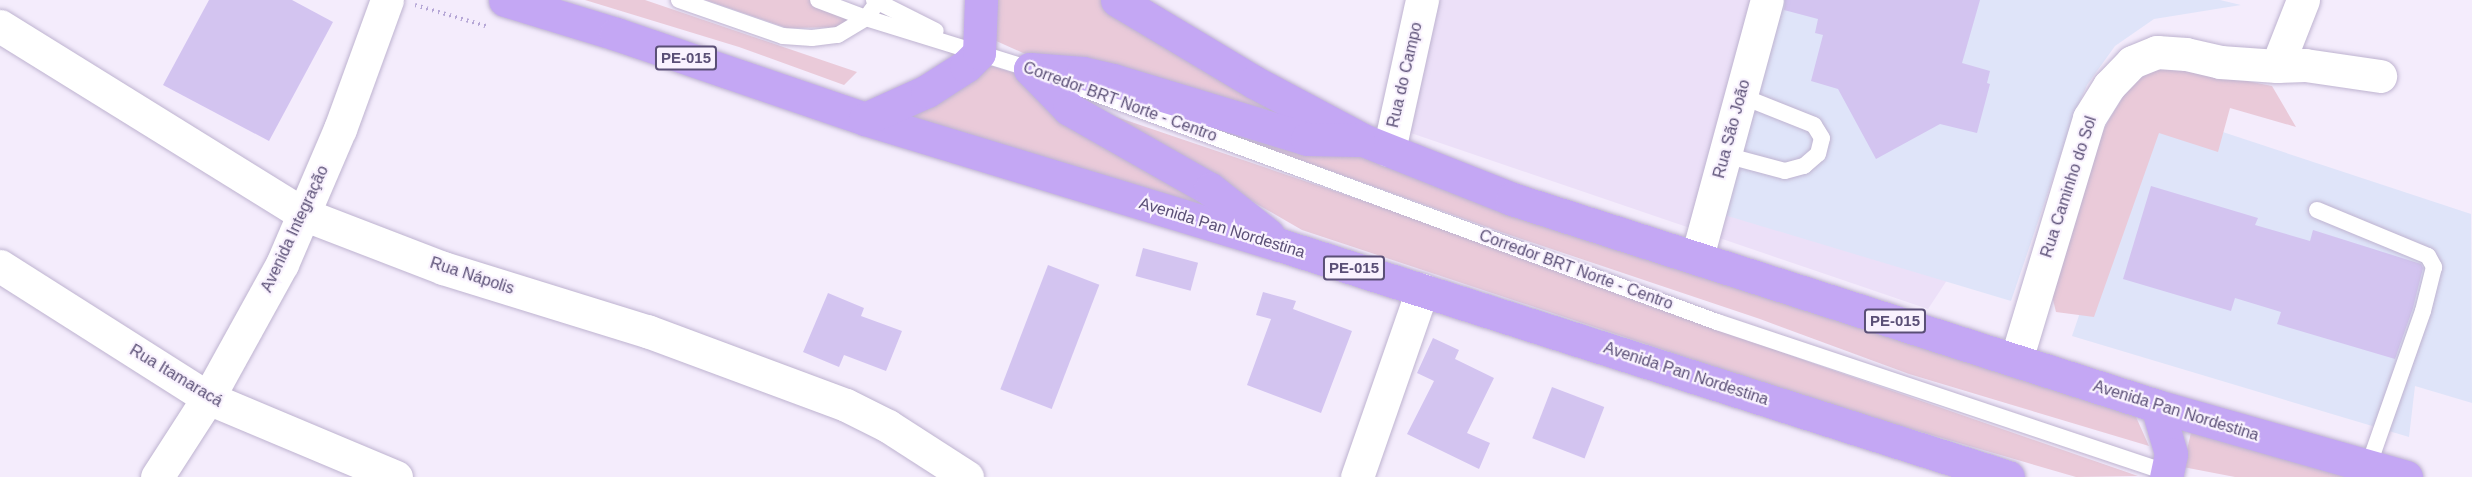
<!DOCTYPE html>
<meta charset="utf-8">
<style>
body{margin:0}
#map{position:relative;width:2472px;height:477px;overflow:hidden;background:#f4ecfc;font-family:Helvetica,sans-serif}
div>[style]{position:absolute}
.residential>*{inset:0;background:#ece0f8}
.medical>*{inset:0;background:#dfe4f9}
.green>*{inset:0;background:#eacad9}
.building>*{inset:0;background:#d3c4f0;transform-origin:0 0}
.path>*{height:4px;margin-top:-2px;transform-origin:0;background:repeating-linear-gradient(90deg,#b6a7d6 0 1.5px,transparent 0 6px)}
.roads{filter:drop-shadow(0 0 2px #beb3d0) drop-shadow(0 0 2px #beb3d0)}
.service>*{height:16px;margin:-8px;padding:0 8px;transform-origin:8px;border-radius:8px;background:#fff}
.minor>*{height:33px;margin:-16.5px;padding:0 16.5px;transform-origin:16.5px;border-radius:16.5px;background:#fff}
.trunk>*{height:33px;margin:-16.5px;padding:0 16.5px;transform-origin:16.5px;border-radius:16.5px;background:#c4a7f4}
span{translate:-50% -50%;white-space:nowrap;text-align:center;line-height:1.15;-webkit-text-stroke:4.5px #f9f2fe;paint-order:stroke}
.shield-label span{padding:2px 4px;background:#f9f2fe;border:2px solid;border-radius:4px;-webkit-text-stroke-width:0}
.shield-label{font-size:15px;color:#5a4f76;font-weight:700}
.street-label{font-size:16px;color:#5a4f76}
</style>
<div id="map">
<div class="residential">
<div style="clip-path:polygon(1415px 0,2132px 0,1928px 309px,1402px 130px)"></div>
</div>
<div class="medical">
<div style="clip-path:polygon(1780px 0,2220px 0,2241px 5px,2154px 19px,2115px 46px,2087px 85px,2076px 110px,2011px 301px,1721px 214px)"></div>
<div style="clip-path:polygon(2150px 108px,2471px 214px,2472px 403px,2415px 386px,2409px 437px,2072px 336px)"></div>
</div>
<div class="green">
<div style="clip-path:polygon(585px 0,645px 0,857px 72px,844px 85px,739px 47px)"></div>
<div style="clip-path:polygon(706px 0,818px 0,854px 13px,851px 27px,787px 28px)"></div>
<div style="clip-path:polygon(991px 0,1107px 0,1287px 115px,1154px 79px,1023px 53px,994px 40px)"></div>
<div style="clip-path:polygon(985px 64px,1027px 77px,1235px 220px,890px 118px)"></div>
<div style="clip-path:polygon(2156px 66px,2176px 67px,2272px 86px,2296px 127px,2230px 108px,2218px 152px,2159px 133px,2094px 317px,2056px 312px,2051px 292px,2091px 157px,2107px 123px,2131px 84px)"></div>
<div style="clip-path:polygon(1093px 109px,1390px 210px,1809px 362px,2138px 476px,2076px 477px,1839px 408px,1302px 230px)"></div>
<div style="clip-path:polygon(1245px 140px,1303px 149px,1365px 152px,2116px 404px,2136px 417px,2149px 446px,1909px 374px,1760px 319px,1501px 232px)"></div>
<div style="clip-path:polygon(2193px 424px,2375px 477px,2235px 477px,2183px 467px)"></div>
</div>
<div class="building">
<div style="clip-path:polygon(209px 0,292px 0,333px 22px,269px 141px,163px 85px)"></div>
<div style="clip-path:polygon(1785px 0,1980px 0,1962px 63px,1990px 71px,1987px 83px,1990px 84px,1977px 133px,1940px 124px,1876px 159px,1838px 89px,1811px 81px,1823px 35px,1815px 33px,1818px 19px,1784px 10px)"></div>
<div style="clip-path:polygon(2151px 186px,2258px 218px,2255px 225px,2310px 241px,2313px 230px,2421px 264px,2423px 268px,2413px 308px,2395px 359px,2277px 324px,2281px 312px,2235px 298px,2231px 311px,2123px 279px)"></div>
<div style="left:1143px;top:248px;width:57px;height:29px;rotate:15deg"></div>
<div style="left:1048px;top:265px;width:55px;height:133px;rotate:21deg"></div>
<div style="clip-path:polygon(1263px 292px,1296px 301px,1293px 309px,1352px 331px,1321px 413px,1247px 385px,1271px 319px,1256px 315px)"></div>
<div style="clip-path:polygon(828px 293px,864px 308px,861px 316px,902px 331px,886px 371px,844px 355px,839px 367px,803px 352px)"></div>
<div style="clip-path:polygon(1433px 338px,1459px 350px,1455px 359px,1494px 378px,1467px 433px,1490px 443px,1479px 469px,1407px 434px,1434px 381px,1417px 373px)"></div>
<div style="left:1552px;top:387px;width:56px;height:55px;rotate:21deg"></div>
</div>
<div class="path">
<div style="left:415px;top:5px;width:74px;rotate:16.5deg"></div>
</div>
<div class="roads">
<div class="service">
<div style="left:679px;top:0;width:110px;rotate:19.1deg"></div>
<div style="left:783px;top:36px;width:29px;rotate:4deg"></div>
<div style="left:812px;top:38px;width:26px;rotate:-7deg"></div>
<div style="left:838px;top:35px;width:33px;rotate:-31deg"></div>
<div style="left:866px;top:18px;width:22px;rotate:-54deg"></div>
<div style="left:818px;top:0;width:51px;rotate:20.6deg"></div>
<div style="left:866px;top:18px;width:176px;rotate:17.2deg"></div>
<div style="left:874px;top:0;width:69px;rotate:26.6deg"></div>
<div style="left:1075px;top:86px;width:684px;rotate:20.18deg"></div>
<div style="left:1717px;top:322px;width:478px;rotate:18.5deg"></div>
<div style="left:1725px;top:155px;width:62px;rotate:14.9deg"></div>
<div style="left:1785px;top:171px;width:20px;rotate:-15deg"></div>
<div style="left:1804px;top:166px;width:18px;rotate:-41deg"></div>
<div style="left:1818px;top:154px;width:16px;rotate:-76deg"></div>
<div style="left:1822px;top:138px;width:15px;rotate:-122deg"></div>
<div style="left:1814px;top:125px;width:79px;rotate:-158.3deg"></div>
<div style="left:2317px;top:210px;width:120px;rotate:22.5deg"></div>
<div style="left:2428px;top:256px;width:13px;rotate:61deg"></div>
<div style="left:2434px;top:267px;width:45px;rotate:104deg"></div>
<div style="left:2423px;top:311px;width:165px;rotate:109.4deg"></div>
</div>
<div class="minor">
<div style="left:0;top:26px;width:357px;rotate:31.8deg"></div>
<div style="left:303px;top:214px;width:150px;rotate:21.1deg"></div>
<div style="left:443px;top:268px;width:214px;rotate:17.2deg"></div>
<div style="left:647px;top:331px;width:212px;rotate:20.4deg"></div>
<div style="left:846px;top:405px;width:47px;rotate:26.6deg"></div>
<div style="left:888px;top:426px;width:94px;rotate:32.8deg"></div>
<div style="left:2277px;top:66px;width:28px;rotate:-2deg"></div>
<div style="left:2305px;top:65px;width:76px;rotate:8.3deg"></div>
<div style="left:1389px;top:150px;width:154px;rotate:-77.6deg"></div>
<div style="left:1697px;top:257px;width:266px;rotate:-74.8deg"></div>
<div style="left:0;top:266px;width:246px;rotate:32.4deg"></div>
<div style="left:208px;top:398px;width:204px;rotate:22.8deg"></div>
<div style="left:2016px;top:360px;width:253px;rotate:-73.2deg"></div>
<div style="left:2089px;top:118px;width:38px;rotate:-58deg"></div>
<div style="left:2109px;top:86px;width:33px;rotate:-46deg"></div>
<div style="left:2132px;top:62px;width:27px;rotate:-22deg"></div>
<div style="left:2157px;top:52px;width:29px;rotate:4deg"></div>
<div style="left:2186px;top:54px;width:35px;rotate:13deg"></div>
<div style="left:2220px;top:62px;width:57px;rotate:4deg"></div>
<div style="left:2277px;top:66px;width:71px;rotate:-68.5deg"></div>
<div style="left:157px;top:477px;width:94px;rotate:-57.2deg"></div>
<div style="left:208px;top:398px;width:153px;rotate:-61.1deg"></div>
<div style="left:282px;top:264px;width:147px;rotate:-66.8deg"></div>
<div style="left:340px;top:129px;width:137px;rotate:-70deg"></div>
<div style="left:1357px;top:477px;width:198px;rotate:-70.8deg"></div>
</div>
<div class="trunk">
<div style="left:505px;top:0;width:116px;rotate:17deg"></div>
<div style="left:616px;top:34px;width:263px;rotate:18.8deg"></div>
<div style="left:865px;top:119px;width:434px;rotate:16.9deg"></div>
<div style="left:1280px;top:245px;width:764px;rotate:17.68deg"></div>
<div style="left:1117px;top:0;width:160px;rotate:30.9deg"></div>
<div style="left:1254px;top:82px;width:123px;rotate:28deg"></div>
<div style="left:1363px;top:140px;width:160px;rotate:21.6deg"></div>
<div style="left:1512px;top:199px;width:677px;rotate:17.79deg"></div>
<div style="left:2157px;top:406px;width:259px;rotate:15.9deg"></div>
<div style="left:1030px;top:69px;width:53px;rotate:4.3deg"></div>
<div style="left:1083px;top:73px;width:31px;rotate:13deg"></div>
<div style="left:1113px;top:80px;width:203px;rotate:16.9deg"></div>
<div style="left:1307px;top:139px;width:51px;rotate:1.1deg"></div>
<div style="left:1030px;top:69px;width:56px;rotate:45.7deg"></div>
<div style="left:1069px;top:109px;width:162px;rotate:29.6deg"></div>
<div style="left:1210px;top:189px;width:74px;rotate:38.4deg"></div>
<div style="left:865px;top:119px;width:68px;rotate:-24.3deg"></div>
<div style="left:927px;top:91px;width:46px;rotate:-32.7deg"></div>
<div style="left:966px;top:66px;width:18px;rotate:-45deg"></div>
<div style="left:979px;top:53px;width:53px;rotate:-87.8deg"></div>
<div style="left:2157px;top:406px;width:50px;rotate:73.7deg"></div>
<div style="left:2171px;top:454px;width:24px;rotate:102deg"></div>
</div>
</div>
<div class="shield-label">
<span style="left:686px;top:58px">PE-015</span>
<span style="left:1354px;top:268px">PE-015</span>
<span style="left:1895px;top:321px">PE-015</span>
</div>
<div class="street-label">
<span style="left:1405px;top:75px;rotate:-77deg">Rua do Campo</span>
<span style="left:1120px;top:102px;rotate:20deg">Corredor BRT Norte - Centro</span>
<span style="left:1732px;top:129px;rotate:-75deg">Rua São João</span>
<span style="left:2069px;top:187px;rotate:-72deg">Rua Caminho do Sol</span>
<span style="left:1222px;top:228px;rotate:17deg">Avenida Pan Nordestina</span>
<span style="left:295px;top:229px;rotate:-65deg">Avenida Integração</span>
<span style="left:1576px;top:270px;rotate:20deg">Corredor BRT Norte - Centro</span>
<span style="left:472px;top:276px;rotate:18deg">Rua Nápolis</span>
<span style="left:1686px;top:374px;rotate:18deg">Avenida Pan Nordestina</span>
<span style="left:176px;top:376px;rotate:31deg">Rua Itamaracá</span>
<span style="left:2176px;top:411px;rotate:17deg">Avenida Pan Nordestina</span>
</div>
</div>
